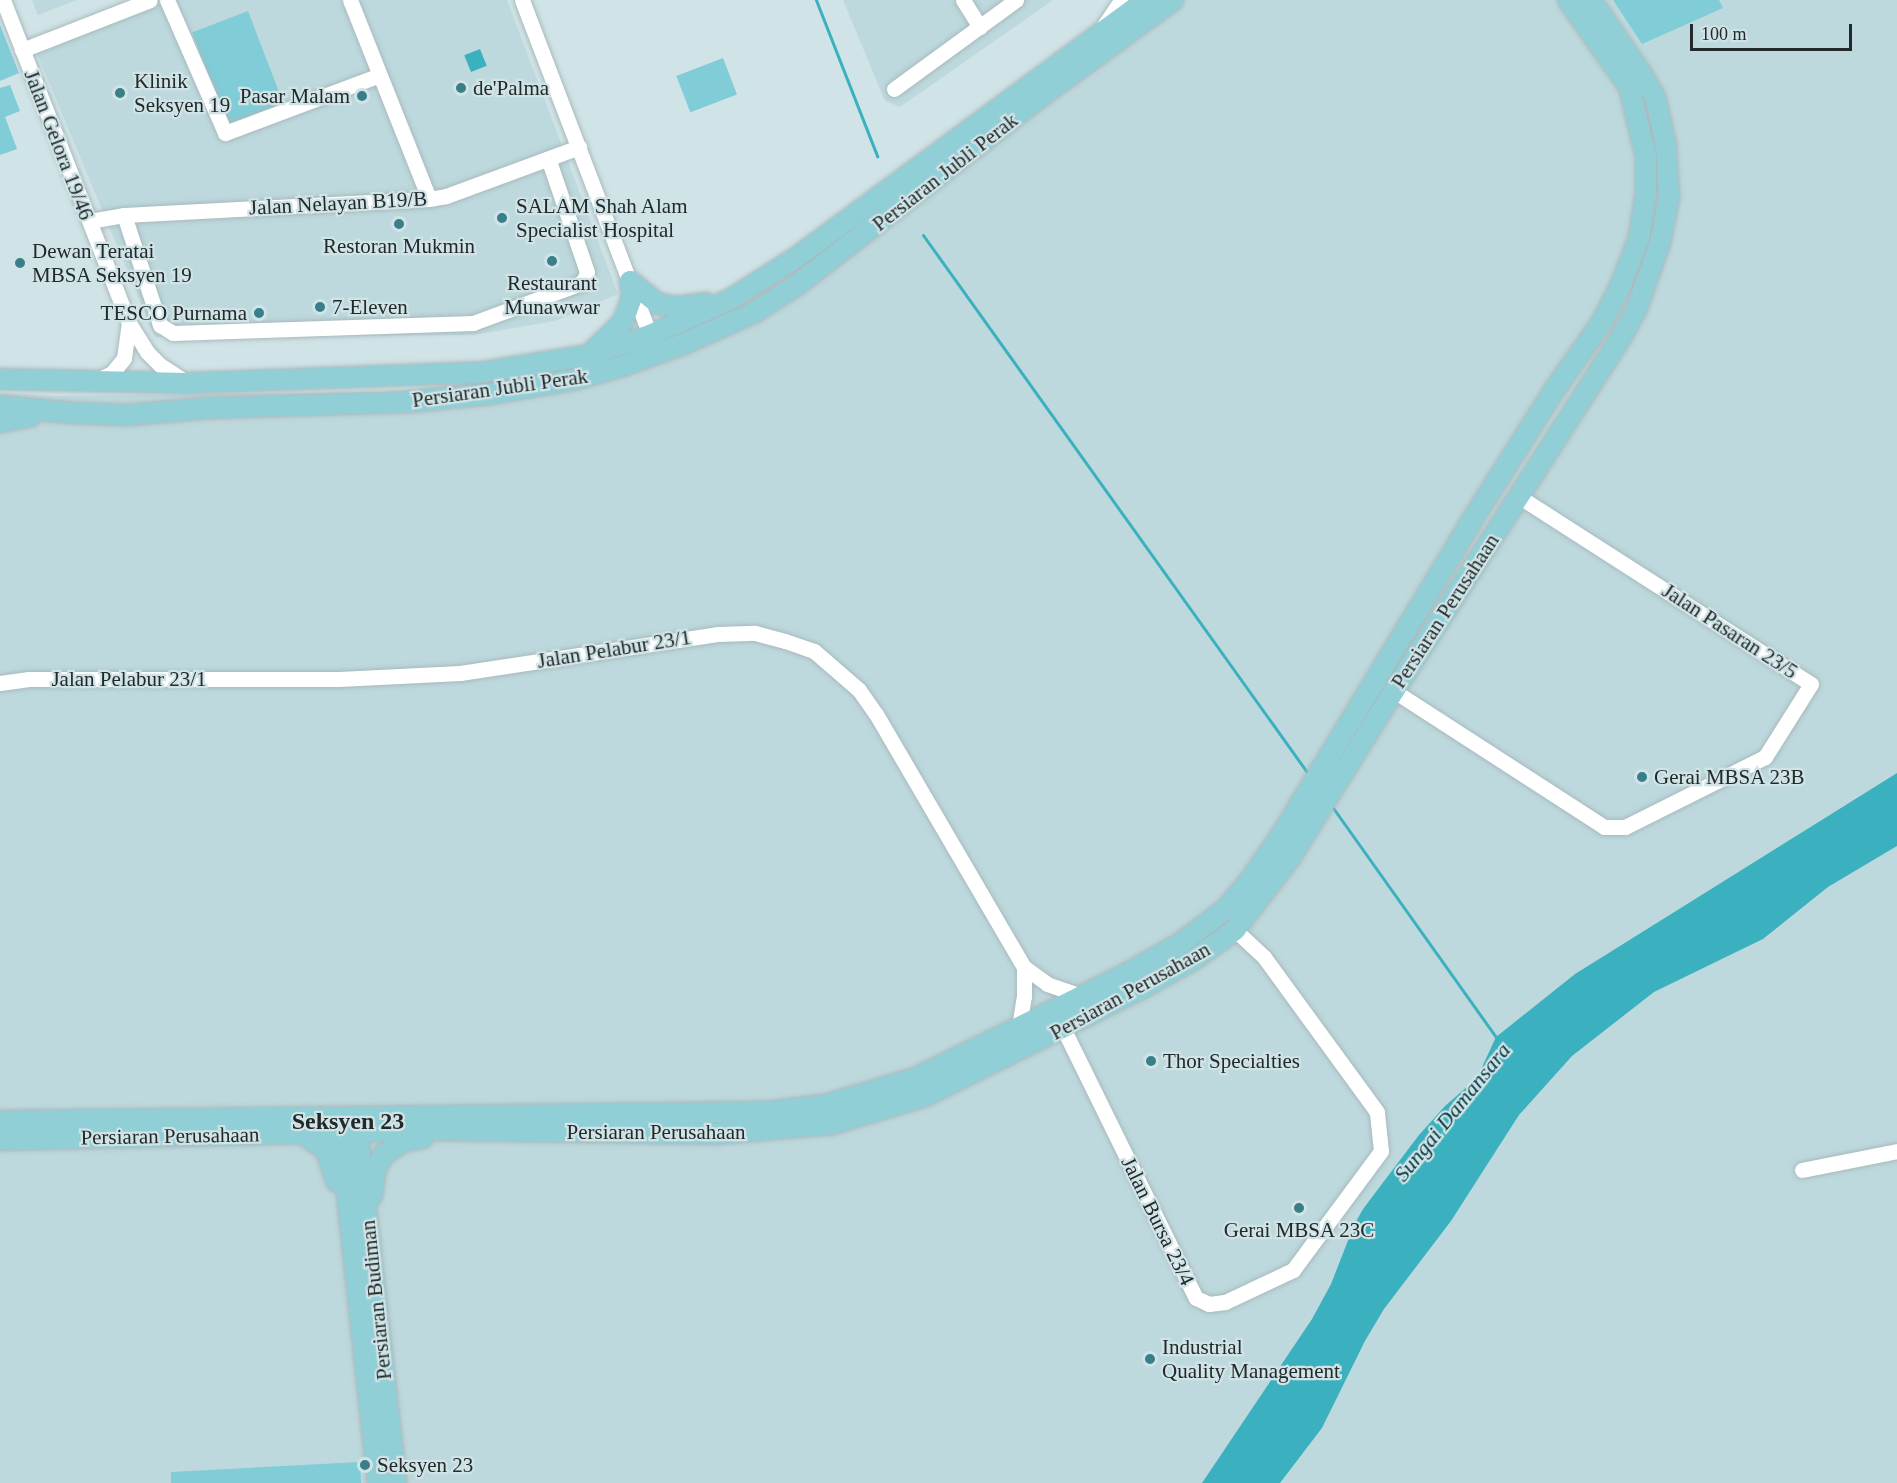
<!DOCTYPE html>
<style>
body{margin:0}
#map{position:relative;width:1897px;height:1483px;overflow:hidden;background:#d0e3e6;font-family:Georgia,serif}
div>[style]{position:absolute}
.built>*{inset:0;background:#bdd9dd}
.green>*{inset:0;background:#80ccd7;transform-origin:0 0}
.water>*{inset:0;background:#3bb0bf;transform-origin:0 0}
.stream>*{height:3px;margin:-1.5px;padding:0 1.5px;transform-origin:1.5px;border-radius:1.5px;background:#3bb0bf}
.roads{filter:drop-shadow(0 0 2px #a8babd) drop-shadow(0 0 2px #a8babd)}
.minor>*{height:15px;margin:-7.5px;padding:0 7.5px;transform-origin:7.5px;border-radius:7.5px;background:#fff}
.major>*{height:20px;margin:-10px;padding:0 10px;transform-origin:10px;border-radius:10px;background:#91cfd7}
.dots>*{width:16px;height:16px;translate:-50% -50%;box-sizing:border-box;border:3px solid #d0e3e6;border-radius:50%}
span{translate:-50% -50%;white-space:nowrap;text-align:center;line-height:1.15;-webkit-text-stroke:4.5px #d0e3e6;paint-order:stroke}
.poi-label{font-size:21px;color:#22292a}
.left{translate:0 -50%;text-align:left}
.right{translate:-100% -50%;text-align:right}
.street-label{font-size:21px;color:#22292a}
.water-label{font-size:22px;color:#013940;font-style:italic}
.quarter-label{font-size:24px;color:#22292a;font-weight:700}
.scale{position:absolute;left:1690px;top:24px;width:162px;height:27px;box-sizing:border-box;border:3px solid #22292a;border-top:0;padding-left:8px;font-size:18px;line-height:21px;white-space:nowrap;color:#22292a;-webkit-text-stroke:4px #d0e3e6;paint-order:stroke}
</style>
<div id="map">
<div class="built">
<div style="clip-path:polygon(32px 0,77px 0,38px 15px)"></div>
<div style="clip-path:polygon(169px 0,507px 0,618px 294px,555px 321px,474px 335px,155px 337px,36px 51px)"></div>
<div style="clip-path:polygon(843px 0,1053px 0,900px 107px,885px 101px)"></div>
<div style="clip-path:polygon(1160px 0,1897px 0,1897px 773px,1575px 974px,1497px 1037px,1477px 1078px,1445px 1106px,1363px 1209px,1354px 1225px,1331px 1284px,1312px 1319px,1202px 1483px,0 1483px,0 393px,54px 396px,383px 392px,541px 376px,651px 345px,742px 306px,891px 200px)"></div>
<div style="clip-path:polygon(1897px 846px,1897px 1483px,1280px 1483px,1322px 1428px,1365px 1341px,1384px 1309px,1451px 1221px,1519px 1115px,1572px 1056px,1654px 992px,1763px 939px,1828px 887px)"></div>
</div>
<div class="green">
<div style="clip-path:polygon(1613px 0,1719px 0,1723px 8px,1642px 44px)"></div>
<div style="left:248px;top:11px;width:99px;height:60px;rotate:69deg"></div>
<div style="clip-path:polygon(0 25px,19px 73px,0 81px)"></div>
<div style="left:723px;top:58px;width:39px;height:50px;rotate:69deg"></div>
<div style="clip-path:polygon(10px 85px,20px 111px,5px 117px,17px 149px,0 155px,0 88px)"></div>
<div style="clip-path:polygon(360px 1462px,361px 1483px,171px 1483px,171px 1472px)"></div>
</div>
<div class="water">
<div style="left:480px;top:49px;width:18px;height:17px;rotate:68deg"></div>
<div style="clip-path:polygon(1897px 773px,1897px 846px,1828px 887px,1763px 939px,1654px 992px,1572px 1056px,1519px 1115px,1451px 1221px,1384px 1309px,1365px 1341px,1322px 1428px,1280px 1483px,1202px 1483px,1312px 1319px,1331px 1284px,1354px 1225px,1363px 1209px,1419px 1135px,1445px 1106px,1477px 1078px,1496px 1037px,1575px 974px)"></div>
</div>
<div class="stream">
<div style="left:816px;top:0;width:168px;rotate:68.6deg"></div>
<div style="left:923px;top:235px;width:664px;rotate:54.44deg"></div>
<div style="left:1331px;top:805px;width:287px;rotate:54.6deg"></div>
</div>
<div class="roads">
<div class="minor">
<div style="left:3px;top:0;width:347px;rotate:68.7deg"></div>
<div style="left:129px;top:323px;width:34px;rotate:58deg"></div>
<div style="left:147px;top:352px;width:18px;rotate:45deg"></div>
<div style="left:160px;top:365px;width:33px;rotate:33deg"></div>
<div style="left:167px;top:0;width:145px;rotate:66.4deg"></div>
<div style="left:225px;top:133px;width:165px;rotate:-20.5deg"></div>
<div style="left:350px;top:0;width:214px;rotate:68.3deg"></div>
<div style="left:522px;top:0;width:359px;rotate:69.1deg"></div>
<div style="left:963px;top:0;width:32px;rotate:58deg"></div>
<div style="left:1103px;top:27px;width:32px;rotate:-56deg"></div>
<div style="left:22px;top:50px;width:137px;rotate:-21.3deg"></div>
<div style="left:894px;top:89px;width:151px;rotate:-36.1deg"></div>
<div style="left:124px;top:215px;width:116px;rotate:71.9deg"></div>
<div style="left:160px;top:325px;width:15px;rotate:32deg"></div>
<div style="left:173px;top:333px;width:300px;rotate:-1.9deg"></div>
<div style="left:473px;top:323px;width:115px;rotate:-20.3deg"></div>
<div style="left:581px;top:283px;width:6px;rotate:-51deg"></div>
<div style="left:585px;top:278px;width:6px;rotate:-72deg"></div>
<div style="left:587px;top:272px;width:120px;rotate:-108.9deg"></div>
<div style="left:90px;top:221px;width:35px;rotate:-10deg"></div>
<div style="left:124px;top:215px;width:305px;rotate:-3deg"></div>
<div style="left:429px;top:199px;width:17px;rotate:-10deg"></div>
<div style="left:446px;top:196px;width:142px;rotate:-20.2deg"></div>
<div style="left:97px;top:380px;width:17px;rotate:-25deg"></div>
<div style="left:112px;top:373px;width:19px;rotate:-51deg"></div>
<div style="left:124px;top:358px;width:35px;rotate:-82deg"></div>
<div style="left:0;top:683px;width:29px;rotate:-8deg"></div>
<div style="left:29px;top:679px;width:310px"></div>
<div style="left:339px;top:679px;width:121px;rotate:-2.8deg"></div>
<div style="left:460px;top:673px;width:260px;rotate:-8.6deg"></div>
<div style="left:717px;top:634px;width:38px;rotate:-2deg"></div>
<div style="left:755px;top:633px;width:31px;rotate:15deg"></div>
<div style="left:785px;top:641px;width:31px;rotate:19deg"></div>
<div style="left:814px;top:651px;width:60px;rotate:40.9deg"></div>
<div style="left:859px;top:690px;width:29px;rotate:55deg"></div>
<div style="left:876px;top:714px;width:293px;rotate:59.7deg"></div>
<div style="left:1024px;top:967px;width:29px;rotate:36deg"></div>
<div style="left:1047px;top:984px;width:36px;rotate:19deg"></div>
<div style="left:1394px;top:691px;width:250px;rotate:32.9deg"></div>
<div style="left:1604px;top:827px;width:21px"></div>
<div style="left:1625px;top:827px;width:157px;rotate:-26.6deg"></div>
<div style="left:1765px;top:757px;width:86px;rotate:-57.8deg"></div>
<div style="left:1811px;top:684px;width:348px;rotate:-147.3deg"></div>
<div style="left:1019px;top:1027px;width:30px;rotate:-81deg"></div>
<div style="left:1024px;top:997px;width:30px;rotate:-90deg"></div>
<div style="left:1063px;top:1028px;width:301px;rotate:63.8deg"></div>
<div style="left:1196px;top:1298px;width:14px;rotate:25deg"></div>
<div style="left:1209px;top:1304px;width:16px;rotate:-7deg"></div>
<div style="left:1225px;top:1302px;width:75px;rotate:-25.2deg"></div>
<div style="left:1293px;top:1270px;width:148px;rotate:-53.5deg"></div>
<div style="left:1381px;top:1151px;width:39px;rotate:-96deg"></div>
<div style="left:1377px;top:1112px;width:192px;rotate:-126.1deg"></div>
<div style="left:1264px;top:957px;width:40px;rotate:-137deg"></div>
<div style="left:1802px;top:1170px;width:97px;rotate:-11.3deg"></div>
</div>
<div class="major">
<div style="left:630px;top:281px;width:36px;rotate:39deg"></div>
<div style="left:658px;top:304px;width:19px;rotate:9deg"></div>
<div style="left:677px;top:307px;width:29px;rotate:-8deg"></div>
<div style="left:595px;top:349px;width:39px;rotate:-44deg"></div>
<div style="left:623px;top:322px;width:27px;rotate:-70deg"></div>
<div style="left:632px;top:297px;width:16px;rotate:-97deg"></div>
<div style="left:0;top:379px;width:188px;rotate:1.2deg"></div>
<div style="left:188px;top:383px;width:296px;rotate:-2.1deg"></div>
<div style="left:484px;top:372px;width:105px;rotate:-9.3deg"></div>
<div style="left:588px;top:355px;width:65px;rotate:-17.9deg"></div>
<div style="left:650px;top:335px;width:89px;rotate:-24deg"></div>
<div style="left:731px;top:299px;width:78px;rotate:-32.5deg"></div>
<div style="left:797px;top:257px;width:433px;rotate:-36.4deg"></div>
<div style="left:0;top:406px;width:72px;rotate:5.6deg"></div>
<div style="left:72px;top:413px;width:56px;rotate:2deg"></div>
<div style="left:128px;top:415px;width:81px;rotate:-4.9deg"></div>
<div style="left:209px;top:408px;width:198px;rotate:-1.7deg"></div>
<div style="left:407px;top:402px;width:83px;rotate:-5.5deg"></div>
<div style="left:490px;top:394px;width:83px;rotate:-9.7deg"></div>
<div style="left:572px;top:380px;width:52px;rotate:-15.6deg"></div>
<div style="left:622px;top:366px;width:65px;rotate:-19.8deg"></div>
<div style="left:683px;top:344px;width:77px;rotate:-23.9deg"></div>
<div style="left:753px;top:313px;width:52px;rotate:-32.5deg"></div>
<div style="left:797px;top:285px;width:316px;rotate:-37.7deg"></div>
<div style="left:1047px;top:92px;width:156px;rotate:-36.1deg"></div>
<div style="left:0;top:422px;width:31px;rotate:-11deg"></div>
<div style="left:339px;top:1119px;width:366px;rotate:83.9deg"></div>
<div style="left:356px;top:1119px;width:366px;rotate:83.7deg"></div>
<div style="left:0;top:1121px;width:768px;rotate:-0.67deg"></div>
<div style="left:768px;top:1112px;width:58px;rotate:-6.9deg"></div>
<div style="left:826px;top:1105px;width:94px;rotate:-16.7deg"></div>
<div style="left:916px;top:1078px;width:237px;rotate:-26.3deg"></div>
<div style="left:1128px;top:973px;width:61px;rotate:-29.5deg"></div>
<div style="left:1181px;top:943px;width:56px;rotate:-37.1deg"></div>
<div style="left:1226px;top:909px;width:39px;rotate:-50deg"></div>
<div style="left:1251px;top:879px;width:58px;rotate:-55.5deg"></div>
<div style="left:1284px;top:831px;width:358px;rotate:-58.8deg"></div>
<div style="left:1469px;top:525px;width:161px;rotate:-57.7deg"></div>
<div style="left:1555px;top:389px;width:82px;rotate:-55deg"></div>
<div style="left:1602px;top:322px;width:39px;rotate:-63deg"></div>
<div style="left:1620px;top:287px;width:53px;rotate:-68.8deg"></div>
<div style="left:1639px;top:238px;width:47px;rotate:-81.3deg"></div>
<div style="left:1646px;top:192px;width:36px;rotate:-90deg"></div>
<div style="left:1646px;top:156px;width:71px;rotate:-103.8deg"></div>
<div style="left:1629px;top:87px;width:106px;rotate:-125deg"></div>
<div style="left:301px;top:1133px;width:30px;rotate:34deg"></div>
<div style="left:326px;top:1150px;width:33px;rotate:72deg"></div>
<div style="left:0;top:1140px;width:441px;rotate:-1.3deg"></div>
<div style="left:441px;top:1130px;width:273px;rotate:0.8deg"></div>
<div style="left:714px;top:1134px;width:118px;rotate:-4.8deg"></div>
<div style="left:832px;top:1124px;width:97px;rotate:-16.8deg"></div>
<div style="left:925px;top:1096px;width:239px;rotate:-26.4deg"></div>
<div style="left:1139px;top:990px;width:62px;rotate:-29.1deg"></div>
<div style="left:1193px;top:960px;width:52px;rotate:-35.5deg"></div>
<div style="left:1235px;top:930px;width:91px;rotate:-52.6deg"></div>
<div style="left:1290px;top:858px;width:197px;rotate:-58.1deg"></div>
<div style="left:1394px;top:691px;width:424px;rotate:-57.3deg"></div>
<div style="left:1623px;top:334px;width:30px;rotate:-62deg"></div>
<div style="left:1637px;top:308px;width:69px;rotate:-70.5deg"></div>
<div style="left:1660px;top:243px;width:47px;rotate:-78.9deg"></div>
<div style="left:1669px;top:197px;width:51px;rotate:-93.4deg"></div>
<div style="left:1666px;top:146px;width:47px;rotate:-102.3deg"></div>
<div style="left:1656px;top:100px;width:27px;rotate:-118deg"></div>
<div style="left:1643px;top:76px;width:92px;rotate:-124.4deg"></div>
<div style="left:372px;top:1196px;width:25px;rotate:-83deg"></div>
<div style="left:375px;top:1171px;width:18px;rotate:-63deg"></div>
<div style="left:383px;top:1155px;width:23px;rotate:-34deg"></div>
<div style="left:402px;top:1142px;width:21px;rotate:-11deg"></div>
</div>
</div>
<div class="dots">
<div style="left:461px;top:88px;background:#387f89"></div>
<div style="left:120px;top:93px;background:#387f89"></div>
<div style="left:362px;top:96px;background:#387f89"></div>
<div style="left:502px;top:218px;background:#387f89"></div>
<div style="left:399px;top:224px;background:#387f89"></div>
<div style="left:552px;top:261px;background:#387f89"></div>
<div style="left:20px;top:263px;background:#387f89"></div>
<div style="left:320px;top:307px;background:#387f89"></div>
<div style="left:259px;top:313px;background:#387f89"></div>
<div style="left:1642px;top:777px;background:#387f89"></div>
<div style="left:1151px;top:1061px;background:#387f89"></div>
<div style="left:1299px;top:1208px;background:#387f89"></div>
<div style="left:1150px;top:1359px;background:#387f89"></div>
<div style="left:365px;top:1465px;background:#387f89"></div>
</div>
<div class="poi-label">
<span class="left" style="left:134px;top:93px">Klinik<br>Seksyen 19</span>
<span class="left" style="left:473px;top:88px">de'Palma</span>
<span class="right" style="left:350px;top:96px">Pasar Malam</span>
<span class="left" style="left:516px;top:218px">SALAM Shah Alam<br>Specialist Hospital</span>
<span style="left:399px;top:246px">Restoran Mukmin</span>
<span class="left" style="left:32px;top:263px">Dewan Teratai<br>MBSA Seksyen 19</span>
<span style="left:552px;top:295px">Restaurant<br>Munawwar</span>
<span class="left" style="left:332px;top:307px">7-Eleven</span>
<span class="right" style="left:247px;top:313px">TESCO Purnama</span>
<span class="left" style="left:1654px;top:777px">Gerai MBSA 23B</span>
<span class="left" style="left:1163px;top:1061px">Thor Specialties</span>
<span style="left:1299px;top:1230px">Gerai MBSA 23C</span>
<span class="left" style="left:1162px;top:1359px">Industrial<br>Quality Management</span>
<span class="left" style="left:377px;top:1465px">Seksyen 23</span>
</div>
<div class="street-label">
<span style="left:59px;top:145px;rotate:69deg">Jalan Gelora 19/46</span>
<span style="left:945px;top:172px;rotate:-38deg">Persiaran Jubli Perak</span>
<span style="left:338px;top:203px;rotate:-3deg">Jalan Nelayan B19/B</span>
<span style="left:500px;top:388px;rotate:-8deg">Persiaran Jubli Perak</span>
<span style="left:1445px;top:611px;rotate:-57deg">Persiaran Perusahaan</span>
<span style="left:1730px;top:631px;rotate:33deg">Jalan Pasaran 23/5</span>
<span style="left:614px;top:649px;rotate:-9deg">Jalan Pelabur 23/1</span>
<span style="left:129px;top:679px">Jalan Pelabur 23/1</span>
<span style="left:1130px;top:991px;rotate:-29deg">Persiaran Perusahaan</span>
<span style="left:656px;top:1132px">Persiaran Perusahaan</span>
<span style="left:170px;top:1136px;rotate:-1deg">Persiaran Perusahaan</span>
<span style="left:1158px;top:1221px;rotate:64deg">Jalan Bursa 23/4</span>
<span style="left:376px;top:1300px;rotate:-96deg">Persiaran Budiman</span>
</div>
<div class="water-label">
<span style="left:1452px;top:1112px;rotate:-51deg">Sungai Damansara</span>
</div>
<div class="quarter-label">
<span style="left:348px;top:1122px">Seksyen 23</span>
</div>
<div class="scale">100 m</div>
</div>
